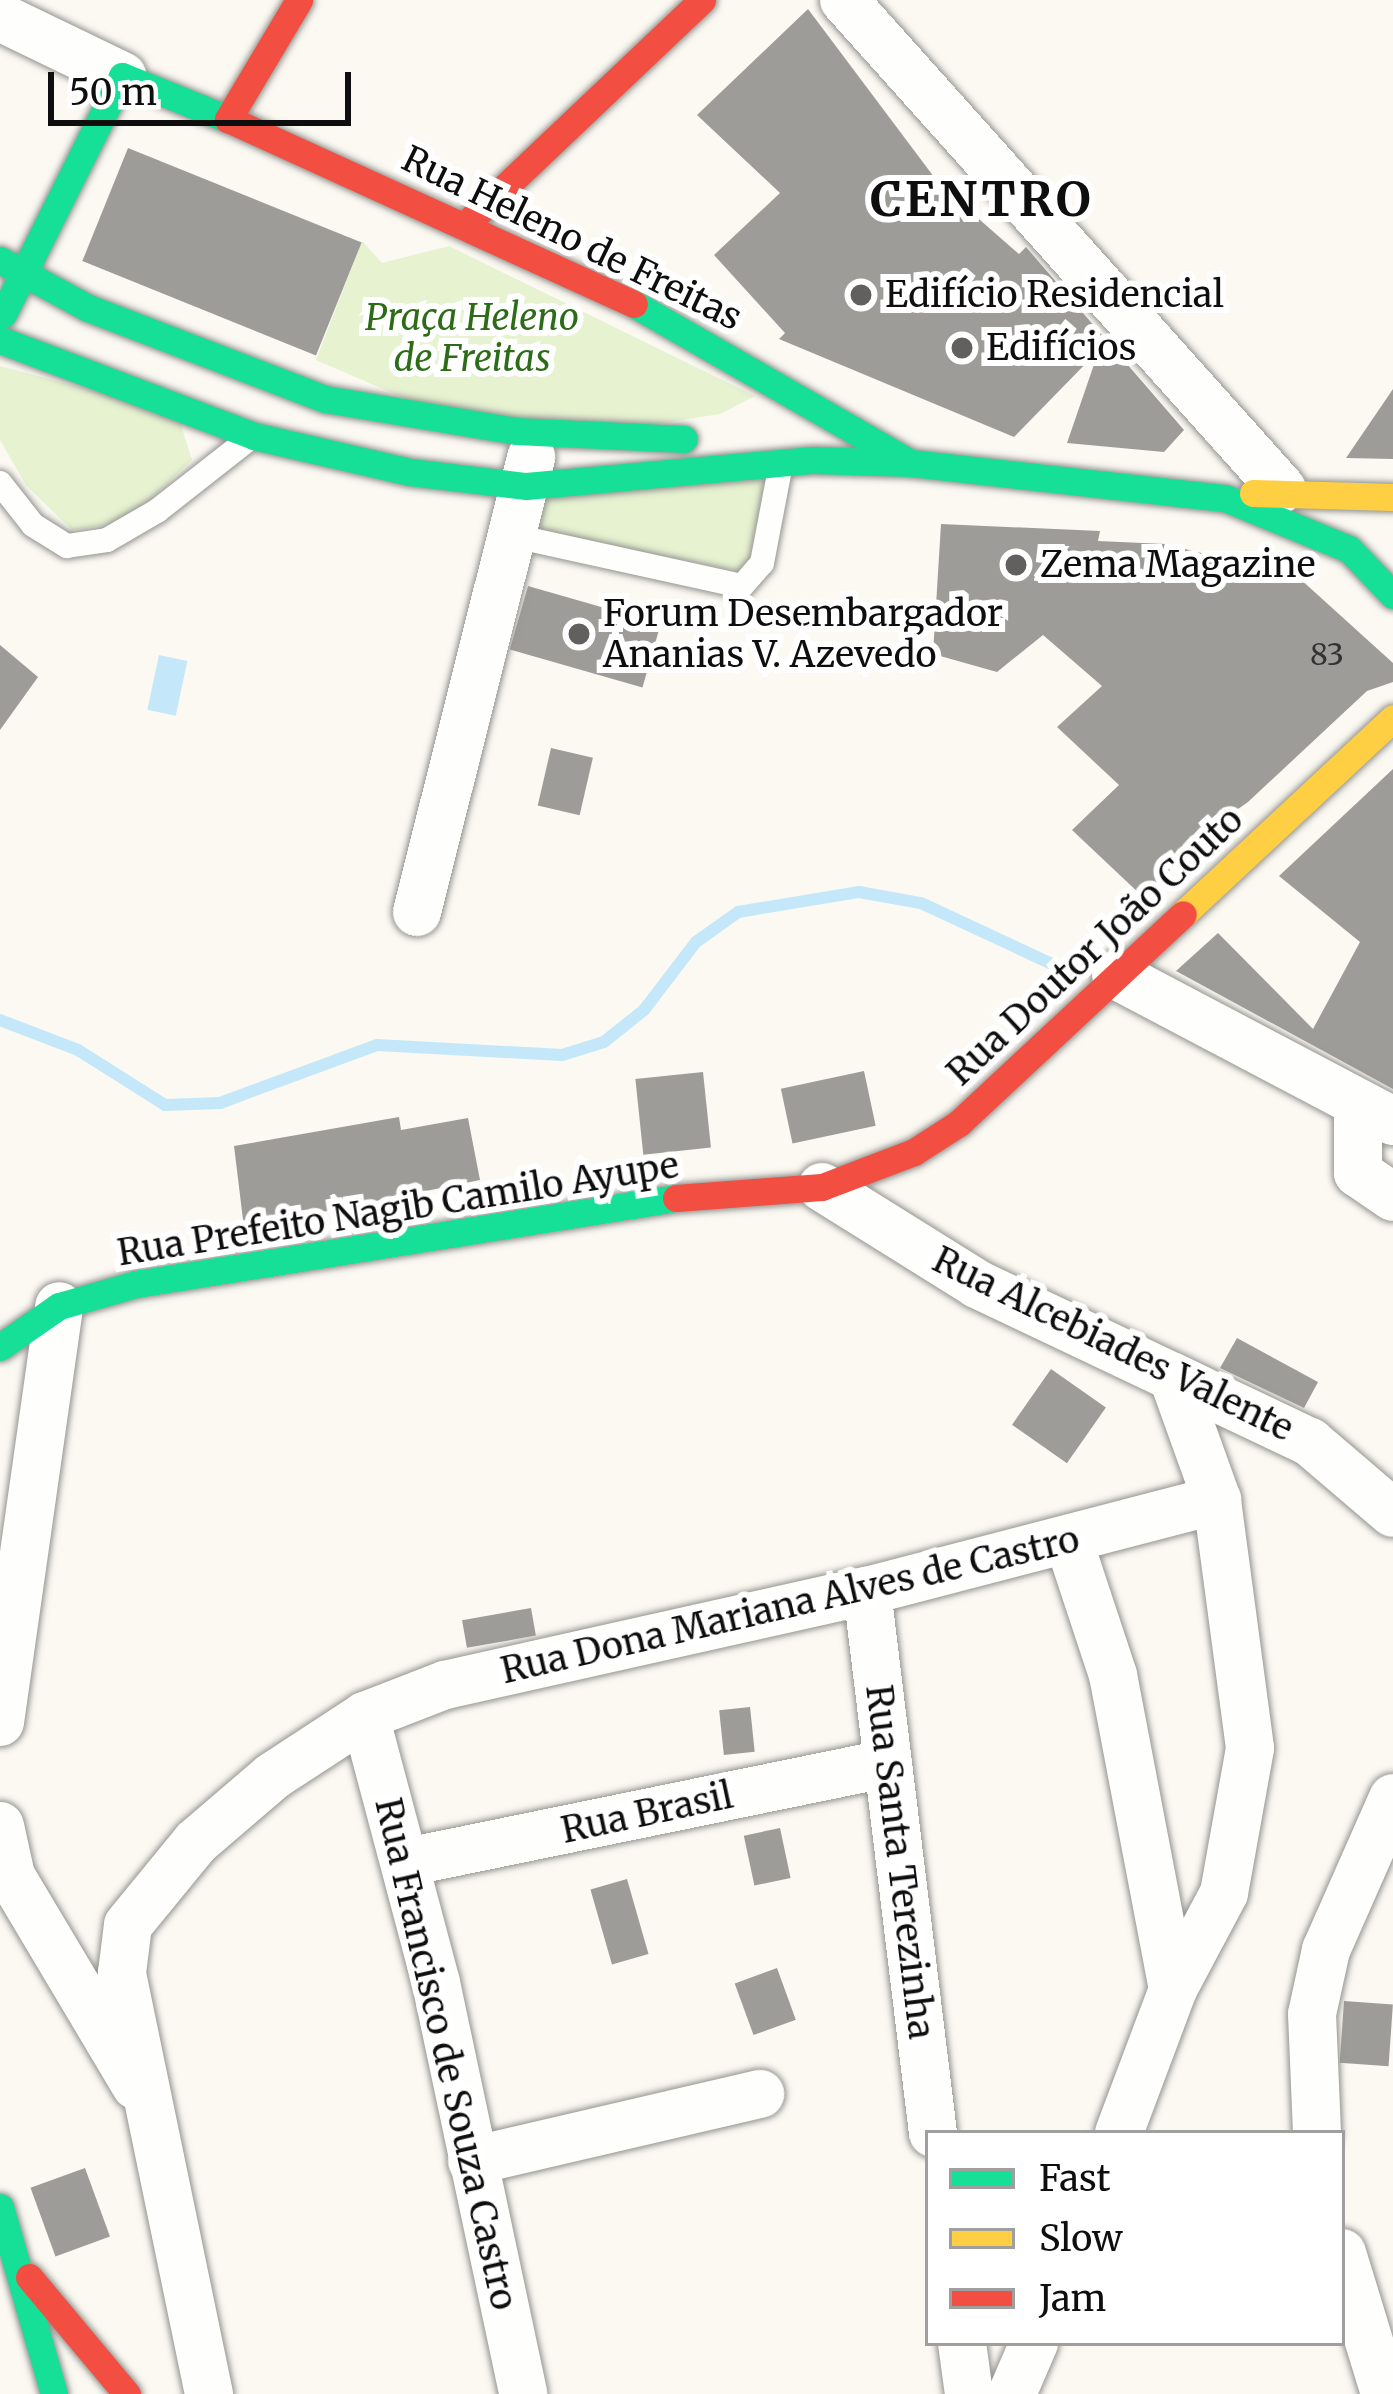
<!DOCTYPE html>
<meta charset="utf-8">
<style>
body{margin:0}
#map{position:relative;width:1393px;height:2394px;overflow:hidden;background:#fbf9f2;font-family:Merriweather,serif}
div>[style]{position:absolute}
.green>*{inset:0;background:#e6f2d0}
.water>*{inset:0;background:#c4e8f9;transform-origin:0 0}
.stream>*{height:12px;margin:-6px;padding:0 6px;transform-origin:6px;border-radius:6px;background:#c4e8f9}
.building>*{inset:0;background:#9e9c98;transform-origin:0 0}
.roads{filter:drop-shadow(0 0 3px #959491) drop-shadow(0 0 3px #959491)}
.lane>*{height:24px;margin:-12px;padding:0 12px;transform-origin:12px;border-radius:12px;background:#fefefd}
.street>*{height:48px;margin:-24px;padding:0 24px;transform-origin:24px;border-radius:24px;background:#fefefd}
.fast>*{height:27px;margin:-13.5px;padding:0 13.5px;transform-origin:13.5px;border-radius:13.5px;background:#16e098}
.slow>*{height:27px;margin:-13.5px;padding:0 13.5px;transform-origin:13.5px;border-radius:13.5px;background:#ffcf43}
.jam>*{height:27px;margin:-13.5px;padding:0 13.5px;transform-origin:13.5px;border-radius:13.5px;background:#f24e42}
.dots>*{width:33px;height:33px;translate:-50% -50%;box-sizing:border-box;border:6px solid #fff;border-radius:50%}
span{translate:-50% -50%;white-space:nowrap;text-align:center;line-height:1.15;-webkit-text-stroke:12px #fff;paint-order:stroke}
.number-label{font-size:30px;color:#323230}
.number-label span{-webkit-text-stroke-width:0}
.street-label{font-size:36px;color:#0e0e0e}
.poi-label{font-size:36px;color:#0e0e0e}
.left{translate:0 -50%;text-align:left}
.park-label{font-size:36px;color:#2c6c18;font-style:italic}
.district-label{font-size:48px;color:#0e0e0e;font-weight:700;letter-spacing:3px}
.legend{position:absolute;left:925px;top:2130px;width:420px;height:216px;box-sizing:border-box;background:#fff;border:3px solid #9f9f9f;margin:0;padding:15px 21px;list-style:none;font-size:36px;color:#0e0e0e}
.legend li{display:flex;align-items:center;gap:24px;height:60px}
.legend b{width:60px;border:3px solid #9f9f9f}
.scale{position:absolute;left:48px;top:72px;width:303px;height:54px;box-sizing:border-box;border:6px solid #0e0e0e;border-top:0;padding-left:15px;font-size:36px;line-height:42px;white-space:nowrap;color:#0e0e0e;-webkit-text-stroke:9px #fff;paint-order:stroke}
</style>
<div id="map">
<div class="green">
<div style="clip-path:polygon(362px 241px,382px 263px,449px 246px,755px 396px,720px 414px,611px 431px,453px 419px,316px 360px)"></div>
<div style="clip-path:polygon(0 366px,177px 413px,192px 460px,128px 521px,72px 530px,26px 485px,0 440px)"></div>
<div style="clip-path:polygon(765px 476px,749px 573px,523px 528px,544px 492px)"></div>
</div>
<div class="water">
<div style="left:159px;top:655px;width:29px;height:56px;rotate:12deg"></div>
</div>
<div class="stream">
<div style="left:0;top:1020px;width:84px;rotate:21deg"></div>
<div style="left:78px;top:1050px;width:103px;rotate:32.3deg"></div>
<div style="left:165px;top:1105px;width:55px;rotate:-2.1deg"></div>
<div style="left:220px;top:1103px;width:167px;rotate:-20.3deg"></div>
<div style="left:377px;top:1045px;width:185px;rotate:3.1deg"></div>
<div style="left:562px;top:1055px;width:44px;rotate:-17.2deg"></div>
<div style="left:604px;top:1042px;width:51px;rotate:-38.7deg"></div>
<div style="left:644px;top:1010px;width:86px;rotate:-52.6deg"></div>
<div style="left:696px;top:942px;width:52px;rotate:-35.5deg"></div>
<div style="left:738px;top:912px;width:123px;rotate:-9.4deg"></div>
<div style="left:859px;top:892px;width:63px;rotate:10.1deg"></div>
<div style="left:921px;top:903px;width:145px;rotate:25deg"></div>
</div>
<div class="building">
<div style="clip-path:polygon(808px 9px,940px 185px,1019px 254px,1026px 247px,1184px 430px,1164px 452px,1067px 443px,1099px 350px,1014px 437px,779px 339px,785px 333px,714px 255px,780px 193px,697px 115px)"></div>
<div style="left:128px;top:148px;width:252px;height:122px;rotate:22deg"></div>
<div style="clip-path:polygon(1393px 389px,1393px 459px,1346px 458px)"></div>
<div style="clip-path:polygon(941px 524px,1100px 531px,1098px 541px,1165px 544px,1298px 577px,1393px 663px,1393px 682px,1367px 691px,1248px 802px,1177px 852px,1183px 858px,1142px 896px,1072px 830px,1119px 785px,1057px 727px,1102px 686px,1043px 635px,997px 672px,933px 654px)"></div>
<div style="left:528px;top:586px;width:138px;height:66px;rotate:16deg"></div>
<div style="clip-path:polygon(0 645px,38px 677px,0 730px)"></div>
<div style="left:551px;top:748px;width:43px;height:59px;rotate:13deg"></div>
<div style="clip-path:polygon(1393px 769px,1393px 1089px,1176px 971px,1218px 933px,1313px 1029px,1360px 942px,1279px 876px)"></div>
<div style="left:864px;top:1071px;width:56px;height:85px;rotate:78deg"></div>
<div style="left:703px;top:1072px;width:76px;height:68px;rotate:84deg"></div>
<div style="clip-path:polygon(399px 1117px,401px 1130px,468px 1118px,480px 1180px,244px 1228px,234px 1146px)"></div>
<div style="clip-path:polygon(1237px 1338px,1318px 1382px,1304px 1408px,1220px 1368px)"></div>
<div style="left:1051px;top:1369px;width:67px;height:68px;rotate:35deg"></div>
<div style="left:531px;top:1608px;width:28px;height:70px;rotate:80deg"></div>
<div style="left:750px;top:1707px;width:45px;height:31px;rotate:84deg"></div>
<div style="left:780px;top:1828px;width:51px;height:37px;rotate:78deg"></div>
<div style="left:627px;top:1879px;width:78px;height:38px;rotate:74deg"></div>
<div style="left:777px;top:1968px;width:55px;height:45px;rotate:70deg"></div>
<div style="left:1344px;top:2001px;width:49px;height:62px;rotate:4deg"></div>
<div style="left:85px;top:2168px;width:73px;height:58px;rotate:70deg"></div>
</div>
<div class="roads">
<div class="lane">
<div style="left:0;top:483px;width:53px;rotate:51.8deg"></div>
<div style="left:33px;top:525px;width:40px;rotate:32deg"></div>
<div style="left:67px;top:546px;width:40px;rotate:-8.5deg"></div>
<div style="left:107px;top:540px;width:58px;rotate:-30.1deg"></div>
<div style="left:157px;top:511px;width:112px;rotate:-38.1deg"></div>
<div style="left:514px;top:536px;width:233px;rotate:12.4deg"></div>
<div style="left:742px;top:586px;width:30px;rotate:-49deg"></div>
<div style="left:762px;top:563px;width:96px;rotate:-79.2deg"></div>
</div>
<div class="street">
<div style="left:844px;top:0;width:656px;rotate:48.15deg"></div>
<div style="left:0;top:17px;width:136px;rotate:25.8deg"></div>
<div style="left:417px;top:912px;width:469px;rotate:-75.9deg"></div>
<div style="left:1116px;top:975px;width:313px;rotate:27.8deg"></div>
<div style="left:1358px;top:1104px;width:69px;rotate:90deg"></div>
<div style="left:1358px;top:1173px;width:42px;rotate:34.4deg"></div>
<div style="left:822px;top:1187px;width:183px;rotate:32deg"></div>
<div style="left:977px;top:1284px;width:369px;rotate:25.4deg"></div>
<div style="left:1310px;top:1442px;width:109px;rotate:40.5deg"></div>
<div style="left:1069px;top:1542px;width:140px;rotate:71.7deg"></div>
<div style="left:1113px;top:1675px;width:320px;rotate:79.2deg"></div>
<div style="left:867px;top:1591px;width:546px;rotate:83.06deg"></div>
<div style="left:365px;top:1716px;width:276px;rotate:75.1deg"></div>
<div style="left:436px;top:1983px;width:420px;rotate:78deg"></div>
<div style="left:0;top:1722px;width:420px;rotate:-81.9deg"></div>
<div style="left:0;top:1826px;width:51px;rotate:77.6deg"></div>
<div style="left:11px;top:1876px;width:244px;rotate:59.2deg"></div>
<div style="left:407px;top:1862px;width:489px;rotate:-11.6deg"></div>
<div style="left:1119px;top:2133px;width:154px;rotate:-69.4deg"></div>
<div style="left:1173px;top:1989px;width:109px;rotate:-62deg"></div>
<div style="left:1224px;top:1893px;width:147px;rotate:-79.8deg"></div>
<div style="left:1250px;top:1748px;width:250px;rotate:-97.6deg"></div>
<div style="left:1217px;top:1500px;width:130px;rotate:-109.8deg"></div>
<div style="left:1317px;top:2133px;width:119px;rotate:-92.4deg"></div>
<div style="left:1312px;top:2014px;width:66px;rotate:-77.7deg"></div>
<div style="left:1326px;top:1950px;width:166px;rotate:-66.2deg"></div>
<div style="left:472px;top:2161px;width:296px;rotate:-13.1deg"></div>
<div style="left:1342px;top:2253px;width:147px;rotate:73deg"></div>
<div style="left:962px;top:2343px;width:51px;rotate:82.2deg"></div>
<div style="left:209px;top:2394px;width:430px;rotate:-101.7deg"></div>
<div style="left:122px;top:1973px;width:48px;rotate:-82.9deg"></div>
<div style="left:128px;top:1925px;width:107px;rotate:-50.7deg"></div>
<div style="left:196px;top:1842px;width:101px;rotate:-40.6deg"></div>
<div style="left:273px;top:1776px;width:110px;rotate:-33.1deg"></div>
<div style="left:365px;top:1716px;width:86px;rotate:-21.2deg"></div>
<div style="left:445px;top:1685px;width:432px;rotate:-12.6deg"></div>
<div style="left:867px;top:1591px;width:362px;rotate:-14.6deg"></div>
<div style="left:1012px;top:2394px;width:56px;rotate:-66.7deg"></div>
</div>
<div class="fast">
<div style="left:0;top:260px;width:100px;rotate:28.6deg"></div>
<div style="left:88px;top:308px;width:254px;rotate:21deg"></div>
<div style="left:325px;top:399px;width:194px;rotate:9.5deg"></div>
<div style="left:516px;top:431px;width:168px;rotate:2.7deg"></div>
<div style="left:634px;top:304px;width:319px;rotate:29.9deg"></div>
<div style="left:911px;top:463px;width:316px;rotate:6.4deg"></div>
<div style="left:1225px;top:498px;width:134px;rotate:22.4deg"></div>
<div style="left:1349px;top:549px;width:64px;rotate:46.3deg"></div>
<div style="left:3px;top:314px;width:266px;rotate:-63.4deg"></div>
<div style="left:122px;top:76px;width:114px;rotate:22.1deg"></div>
<div style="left:0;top:340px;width:272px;rotate:20.7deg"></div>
<div style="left:254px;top:436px;width:160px;rotate:13deg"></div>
<div style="left:410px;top:472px;width:117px;rotate:6.9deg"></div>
<div style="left:526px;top:486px;width:288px;rotate:-5.2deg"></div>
<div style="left:813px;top:460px;width:98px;rotate:1.8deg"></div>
<div style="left:0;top:1347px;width:72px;rotate:-34.8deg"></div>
<div style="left:59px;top:1306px;width:80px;rotate:-15.9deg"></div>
<div style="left:136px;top:1284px;width:547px;rotate:-9.05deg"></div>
<div style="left:0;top:2207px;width:195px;rotate:73.9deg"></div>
</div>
<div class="slow">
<div style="left:1253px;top:493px;width:140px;rotate:1.6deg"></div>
<div style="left:1183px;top:914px;width:287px;rotate:-43deg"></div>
</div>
<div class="jam">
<div style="left:299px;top:0;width:139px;rotate:120.8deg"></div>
<div style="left:228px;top:119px;width:446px;rotate:24.5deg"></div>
<div style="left:467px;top:223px;width:324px;rotate:-43.5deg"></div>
<div style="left:676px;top:1198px;width:146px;rotate:-4.3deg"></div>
<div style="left:822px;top:1187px;width:98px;rotate:-20.8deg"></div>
<div style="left:914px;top:1152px;width:54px;rotate:-32.8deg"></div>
<div style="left:959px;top:1123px;width:306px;rotate:-43deg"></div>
<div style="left:29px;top:2277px;width:153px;rotate:50.1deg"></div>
</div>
</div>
<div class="dots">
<div style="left:861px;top:295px;background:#61605e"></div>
<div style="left:962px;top:348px;background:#61605e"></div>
<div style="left:1016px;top:565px;background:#61605e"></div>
<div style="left:579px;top:634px;background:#61605e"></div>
</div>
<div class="number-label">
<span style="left:1327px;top:654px">83</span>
</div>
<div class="street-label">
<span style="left:572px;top:238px;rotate:26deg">Rua Heleno de Freitas</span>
<span style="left:1095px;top:946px;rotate:-43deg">Rua Doutor João Couto</span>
<span style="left:398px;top:1209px;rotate:-9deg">Rua Prefeito Nagib Camilo Ayupe</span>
<span style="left:1113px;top:1344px;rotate:26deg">Rua Alcebiades Valente</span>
<span style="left:790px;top:1605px;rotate:-13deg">Rua Dona Mariana Alves de Castro</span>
<span style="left:647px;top:1813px;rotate:-12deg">Rua Brasil</span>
<span style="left:900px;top:1862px;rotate:83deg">Rua Santa Terezinha</span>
<span style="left:446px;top:2054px;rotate:77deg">Rua Francisco de Souza Castro</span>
</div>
<div class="poi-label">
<span class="left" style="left:885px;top:295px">Edifício Residencial</span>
<span class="left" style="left:986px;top:348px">Edifícios</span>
<span class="left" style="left:1040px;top:565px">Zema Magazine</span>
<span class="left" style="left:603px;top:634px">Forum Desembargador<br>Ananias V. Azevedo</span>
</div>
<div class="park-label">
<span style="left:472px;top:338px">Praça Heleno<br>de Freitas</span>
</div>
<div class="district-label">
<span style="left:982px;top:200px">CENTRO</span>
</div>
<ul class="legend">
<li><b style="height:15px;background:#16e098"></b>Fast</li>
<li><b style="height:15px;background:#ffcf43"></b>Slow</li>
<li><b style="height:15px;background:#f24e42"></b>Jam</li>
</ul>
<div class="scale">50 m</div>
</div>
